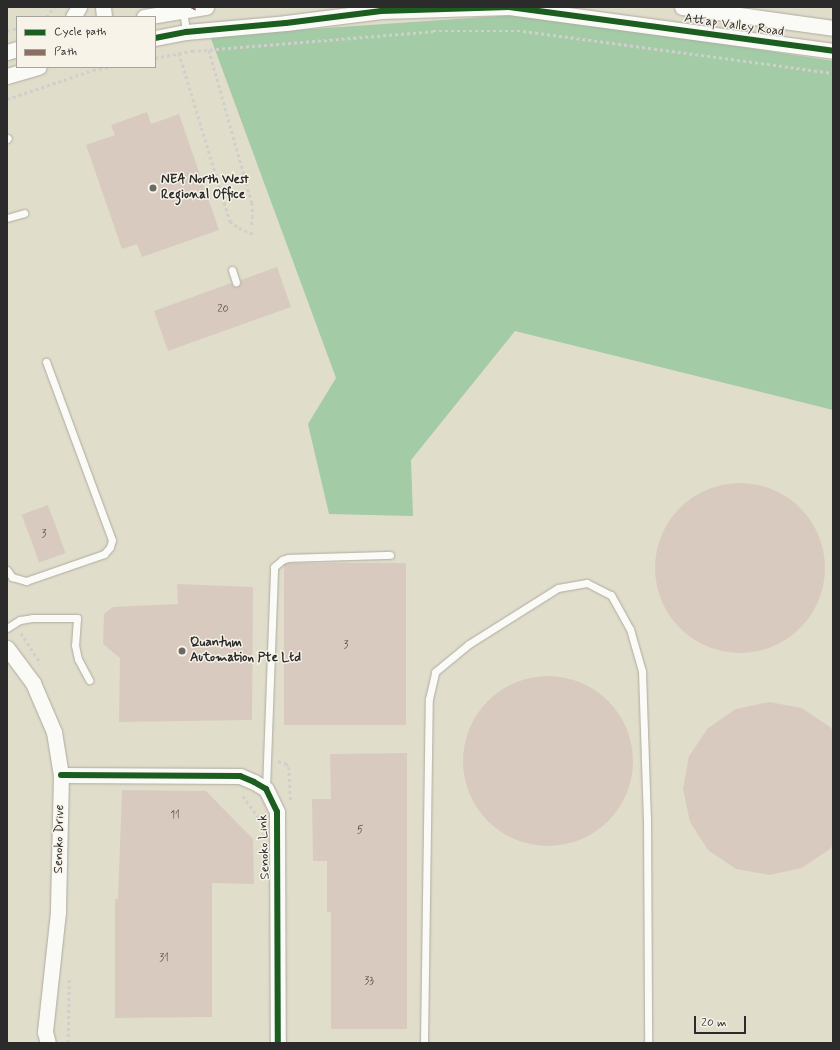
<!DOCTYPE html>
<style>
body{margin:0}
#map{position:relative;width:840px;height:1050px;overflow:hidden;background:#e1ddcb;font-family:Mynerve,sans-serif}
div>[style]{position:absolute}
.forest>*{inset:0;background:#a2cba6}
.building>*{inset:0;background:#d9cac0;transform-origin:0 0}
.round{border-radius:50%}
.path>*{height:2.5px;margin-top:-1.25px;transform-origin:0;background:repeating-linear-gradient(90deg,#d0cfcb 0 3px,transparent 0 6px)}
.roads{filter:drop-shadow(0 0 1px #aeaba0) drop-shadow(0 0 1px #aeaba0)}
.lane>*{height:7px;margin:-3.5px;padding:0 3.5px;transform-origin:3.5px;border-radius:3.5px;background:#fafaf7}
.street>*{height:15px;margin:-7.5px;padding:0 7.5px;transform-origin:7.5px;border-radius:7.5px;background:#fafaf7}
.quiet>*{height:5px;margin-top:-2.5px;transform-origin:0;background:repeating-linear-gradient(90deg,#8d6e63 0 10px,transparent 0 15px)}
.cycleway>*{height:6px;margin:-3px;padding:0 3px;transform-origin:3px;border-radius:3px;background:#1b5e20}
.dots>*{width:11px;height:11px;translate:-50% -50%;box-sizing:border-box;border:2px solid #f7f3e8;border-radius:50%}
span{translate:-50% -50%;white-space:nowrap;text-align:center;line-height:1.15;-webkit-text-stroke:3px #f7f3e8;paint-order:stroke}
.number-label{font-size:11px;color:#565350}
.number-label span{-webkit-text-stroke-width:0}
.street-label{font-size:13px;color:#2b2b2b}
.poi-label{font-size:13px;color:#2b2b2b;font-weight:700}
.left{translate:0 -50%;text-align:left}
.frame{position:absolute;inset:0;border:8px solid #2b2b2b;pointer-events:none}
.legend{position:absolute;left:16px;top:16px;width:140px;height:52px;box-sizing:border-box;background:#f7f3e8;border:1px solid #a5a39c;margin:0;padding:5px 7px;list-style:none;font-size:12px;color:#2b2b2b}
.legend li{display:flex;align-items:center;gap:8px;height:20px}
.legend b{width:20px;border:1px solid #a5a39c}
.scale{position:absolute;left:694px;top:1016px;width:52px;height:18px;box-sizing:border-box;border:2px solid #2b2b2b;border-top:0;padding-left:5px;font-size:12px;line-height:14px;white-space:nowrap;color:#2b2b2b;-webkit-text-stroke:3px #f7f3e8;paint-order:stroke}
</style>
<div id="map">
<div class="forest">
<div style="clip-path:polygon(528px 14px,833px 61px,833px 410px,515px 331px,411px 460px,413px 516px,329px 514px,308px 424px,336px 378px,210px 36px)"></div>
</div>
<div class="building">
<div style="clip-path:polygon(147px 112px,151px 124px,179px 114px,219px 230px,142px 257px,137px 244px,122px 249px,86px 145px,115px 135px,111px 125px)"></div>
<div style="clip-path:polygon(277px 267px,291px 307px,168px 351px,154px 311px,231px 283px,235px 287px,238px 287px,241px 280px)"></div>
<div class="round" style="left:655px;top:483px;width:170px;height:170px"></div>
<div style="left:48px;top:505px;width:51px;height:28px;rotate:70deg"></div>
<div style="left:406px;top:563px;width:162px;height:122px;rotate:90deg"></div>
<div style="clip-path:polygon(177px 584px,253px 587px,252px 720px,119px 722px,120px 658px,103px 644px,104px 614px,113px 607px,178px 604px)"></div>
<div class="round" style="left:463px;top:676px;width:170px;height:170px"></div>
<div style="clip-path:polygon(769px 702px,802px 708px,830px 727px,833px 731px,833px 845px,830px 849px,802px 868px,769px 875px,736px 869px,708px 850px,690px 822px,683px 789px,689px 756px,708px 728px,736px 709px)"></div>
<div style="clip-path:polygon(407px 753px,407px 1029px,331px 1029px,331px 912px,327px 912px,327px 861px,313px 861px,312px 799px,331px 799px,330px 754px)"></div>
<div style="clip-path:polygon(122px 790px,206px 791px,253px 839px,254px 884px,212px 883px,212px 1017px,115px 1018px,115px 899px,118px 899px)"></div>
</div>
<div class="path">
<div style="left:46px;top:17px;width:13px;rotate:-51deg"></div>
<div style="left:7px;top:31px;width:10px;rotate:-17deg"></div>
<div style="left:209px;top:50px;width:159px;rotate:74.3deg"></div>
<div style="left:252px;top:203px;width:13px;rotate:86deg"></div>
<div style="left:253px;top:216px;width:12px;rotate:99deg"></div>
<div style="left:179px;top:53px;width:176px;rotate:73.1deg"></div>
<div style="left:230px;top:221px;width:11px;rotate:38deg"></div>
<div style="left:239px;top:228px;width:15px;rotate:23deg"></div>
<div style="left:155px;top:58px;width:38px;rotate:-11deg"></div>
<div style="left:192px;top:51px;width:242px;rotate:-4.7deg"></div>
<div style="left:433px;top:31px;width:90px"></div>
<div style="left:523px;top:31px;width:313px;rotate:7.7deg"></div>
<div style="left:7px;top:99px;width:91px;rotate:-18.6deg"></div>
<div style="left:93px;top:70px;width:16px;rotate:-11deg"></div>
<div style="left:21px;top:633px;width:37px;rotate:57deg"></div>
<div style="left:278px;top:761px;width:8px;rotate:14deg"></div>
<div style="left:286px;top:763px;width:5px;rotate:53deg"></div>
<div style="left:289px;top:767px;width:34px;rotate:87deg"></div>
<div style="left:243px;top:796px;width:31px;rotate:54deg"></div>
<div style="left:68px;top:1043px;width:63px;rotate:-89.1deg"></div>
</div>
<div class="roads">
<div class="lane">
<div style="left:183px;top:10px;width:22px;rotate:82deg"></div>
<div style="left:7px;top:139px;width:1px;rotate:-45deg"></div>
<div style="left:7px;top:218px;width:18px;rotate:-16deg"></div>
<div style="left:232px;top:270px;width:13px;rotate:72deg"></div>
<div style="left:7px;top:570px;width:9px;rotate:54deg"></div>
<div style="left:12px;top:577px;width:15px;rotate:16deg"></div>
<div style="left:26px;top:581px;width:83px;rotate:-19.1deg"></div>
<div style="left:104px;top:554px;width:9px;rotate:-49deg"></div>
<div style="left:110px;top:547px;width:7px;rotate:-74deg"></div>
<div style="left:112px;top:540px;width:190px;rotate:-110.3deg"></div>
<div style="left:7px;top:628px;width:15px;rotate:-32deg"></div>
<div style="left:20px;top:620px;width:12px;rotate:-9deg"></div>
<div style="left:32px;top:618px;width:45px"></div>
<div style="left:77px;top:618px;width:27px;rotate:94deg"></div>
<div style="left:75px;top:645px;width:14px;rotate:78deg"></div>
<div style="left:78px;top:659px;width:24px;rotate:62deg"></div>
<div style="left:266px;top:789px;width:222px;rotate:-87.9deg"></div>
<div style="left:274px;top:567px;width:11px;rotate:-41deg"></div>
<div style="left:282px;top:560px;width:6px;rotate:-18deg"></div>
<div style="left:288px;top:558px;width:102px;rotate:-1.7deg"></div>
<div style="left:424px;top:1043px;width:344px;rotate:-89.2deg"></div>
<div style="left:429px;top:699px;width:28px;rotate:-77deg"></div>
<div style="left:435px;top:672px;width:44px;rotate:-39.5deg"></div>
<div style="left:469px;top:644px;width:105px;rotate:-32.2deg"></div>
<div style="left:558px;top:588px;width:29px;rotate:-10deg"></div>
<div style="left:587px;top:583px;width:27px;rotate:27deg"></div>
<div style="left:611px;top:595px;width:39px;rotate:61deg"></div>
<div style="left:630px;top:629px;width:44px;rotate:74.1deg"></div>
<div style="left:642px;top:671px;width:147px;rotate:88.1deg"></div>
<div style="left:647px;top:818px;width:225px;rotate:89.7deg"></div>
</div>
<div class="street">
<div style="left:103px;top:7px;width:10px;rotate:84deg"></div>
<div style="left:682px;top:7px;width:152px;rotate:7.9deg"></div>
<div style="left:73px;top:17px;width:12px;rotate:-59deg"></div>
<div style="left:144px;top:17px;width:63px;rotate:-9.2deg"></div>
<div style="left:155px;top:38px;width:32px;rotate:-11deg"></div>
<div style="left:186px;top:32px;width:100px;rotate:-5.1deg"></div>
<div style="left:286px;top:23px;width:96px;rotate:-7.2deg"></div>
<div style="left:381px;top:11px;width:128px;rotate:-1.8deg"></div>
<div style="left:509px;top:7px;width:327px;rotate:7.7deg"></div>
<div style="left:7px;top:52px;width:10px;rotate:-17deg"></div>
<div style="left:7px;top:76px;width:33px;rotate:-16deg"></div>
<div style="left:7px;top:648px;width:44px;rotate:53.4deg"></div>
<div style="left:33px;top:683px;width:53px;rotate:66.8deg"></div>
<div style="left:54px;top:732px;width:44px;rotate:80.8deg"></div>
<div style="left:61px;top:775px;width:137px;rotate:91.3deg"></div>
<div style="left:58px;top:912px;width:121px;rotate:96.2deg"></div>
<div style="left:45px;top:1032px;width:11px;rotate:75deg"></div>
<div style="left:61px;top:775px;width:179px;rotate:0.3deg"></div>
<div style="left:240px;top:776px;width:15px;rotate:23deg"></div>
<div style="left:254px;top:782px;width:14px;rotate:30deg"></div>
<div style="left:266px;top:789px;width:25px;rotate:64deg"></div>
<div style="left:277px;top:812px;width:231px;rotate:89.8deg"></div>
</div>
</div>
<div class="quiet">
<div style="left:193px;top:9px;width:2px;rotate:-63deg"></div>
</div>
<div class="cycleway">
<div style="left:155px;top:38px;width:32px;rotate:-11deg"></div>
<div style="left:186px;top:32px;width:100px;rotate:-5.1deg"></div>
<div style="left:286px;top:23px;width:96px;rotate:-7.2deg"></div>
<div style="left:381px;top:11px;width:128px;rotate:-1.8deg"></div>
<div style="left:509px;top:7px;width:327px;rotate:7.7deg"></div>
<div style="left:61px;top:775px;width:179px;rotate:0.3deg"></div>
<div style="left:240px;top:776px;width:15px;rotate:23deg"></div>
<div style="left:254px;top:782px;width:14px;rotate:30deg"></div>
<div style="left:266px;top:789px;width:25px;rotate:64deg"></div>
<div style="left:277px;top:812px;width:231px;rotate:89.8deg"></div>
</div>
<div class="dots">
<div style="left:153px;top:188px;background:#6b6963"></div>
<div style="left:182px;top:651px;background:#6b6963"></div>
</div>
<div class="number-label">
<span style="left:223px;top:309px">20</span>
<span style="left:44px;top:534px">3</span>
<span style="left:346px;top:645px">3</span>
<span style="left:175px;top:815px">11</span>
<span style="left:360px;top:830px">5</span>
<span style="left:164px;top:958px">31</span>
<span style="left:369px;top:981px">33</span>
</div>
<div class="street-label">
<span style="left:734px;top:26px;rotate:8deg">Attap Valley Road</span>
<span style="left:60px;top:839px;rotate:-89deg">Senoko Drive</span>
<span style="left:265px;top:847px;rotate:-92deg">Senoko Link</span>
</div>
<div class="poi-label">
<span class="left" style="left:161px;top:188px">NEA North West<br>Regional Office</span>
<span class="left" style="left:190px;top:651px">Quantum<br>Automation Pte Ltd</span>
</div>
<div class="frame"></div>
<ul class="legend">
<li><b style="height:5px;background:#1b5e20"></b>Cycle path</li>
<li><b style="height:5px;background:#8d6e63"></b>Path</li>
</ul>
<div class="scale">20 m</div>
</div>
